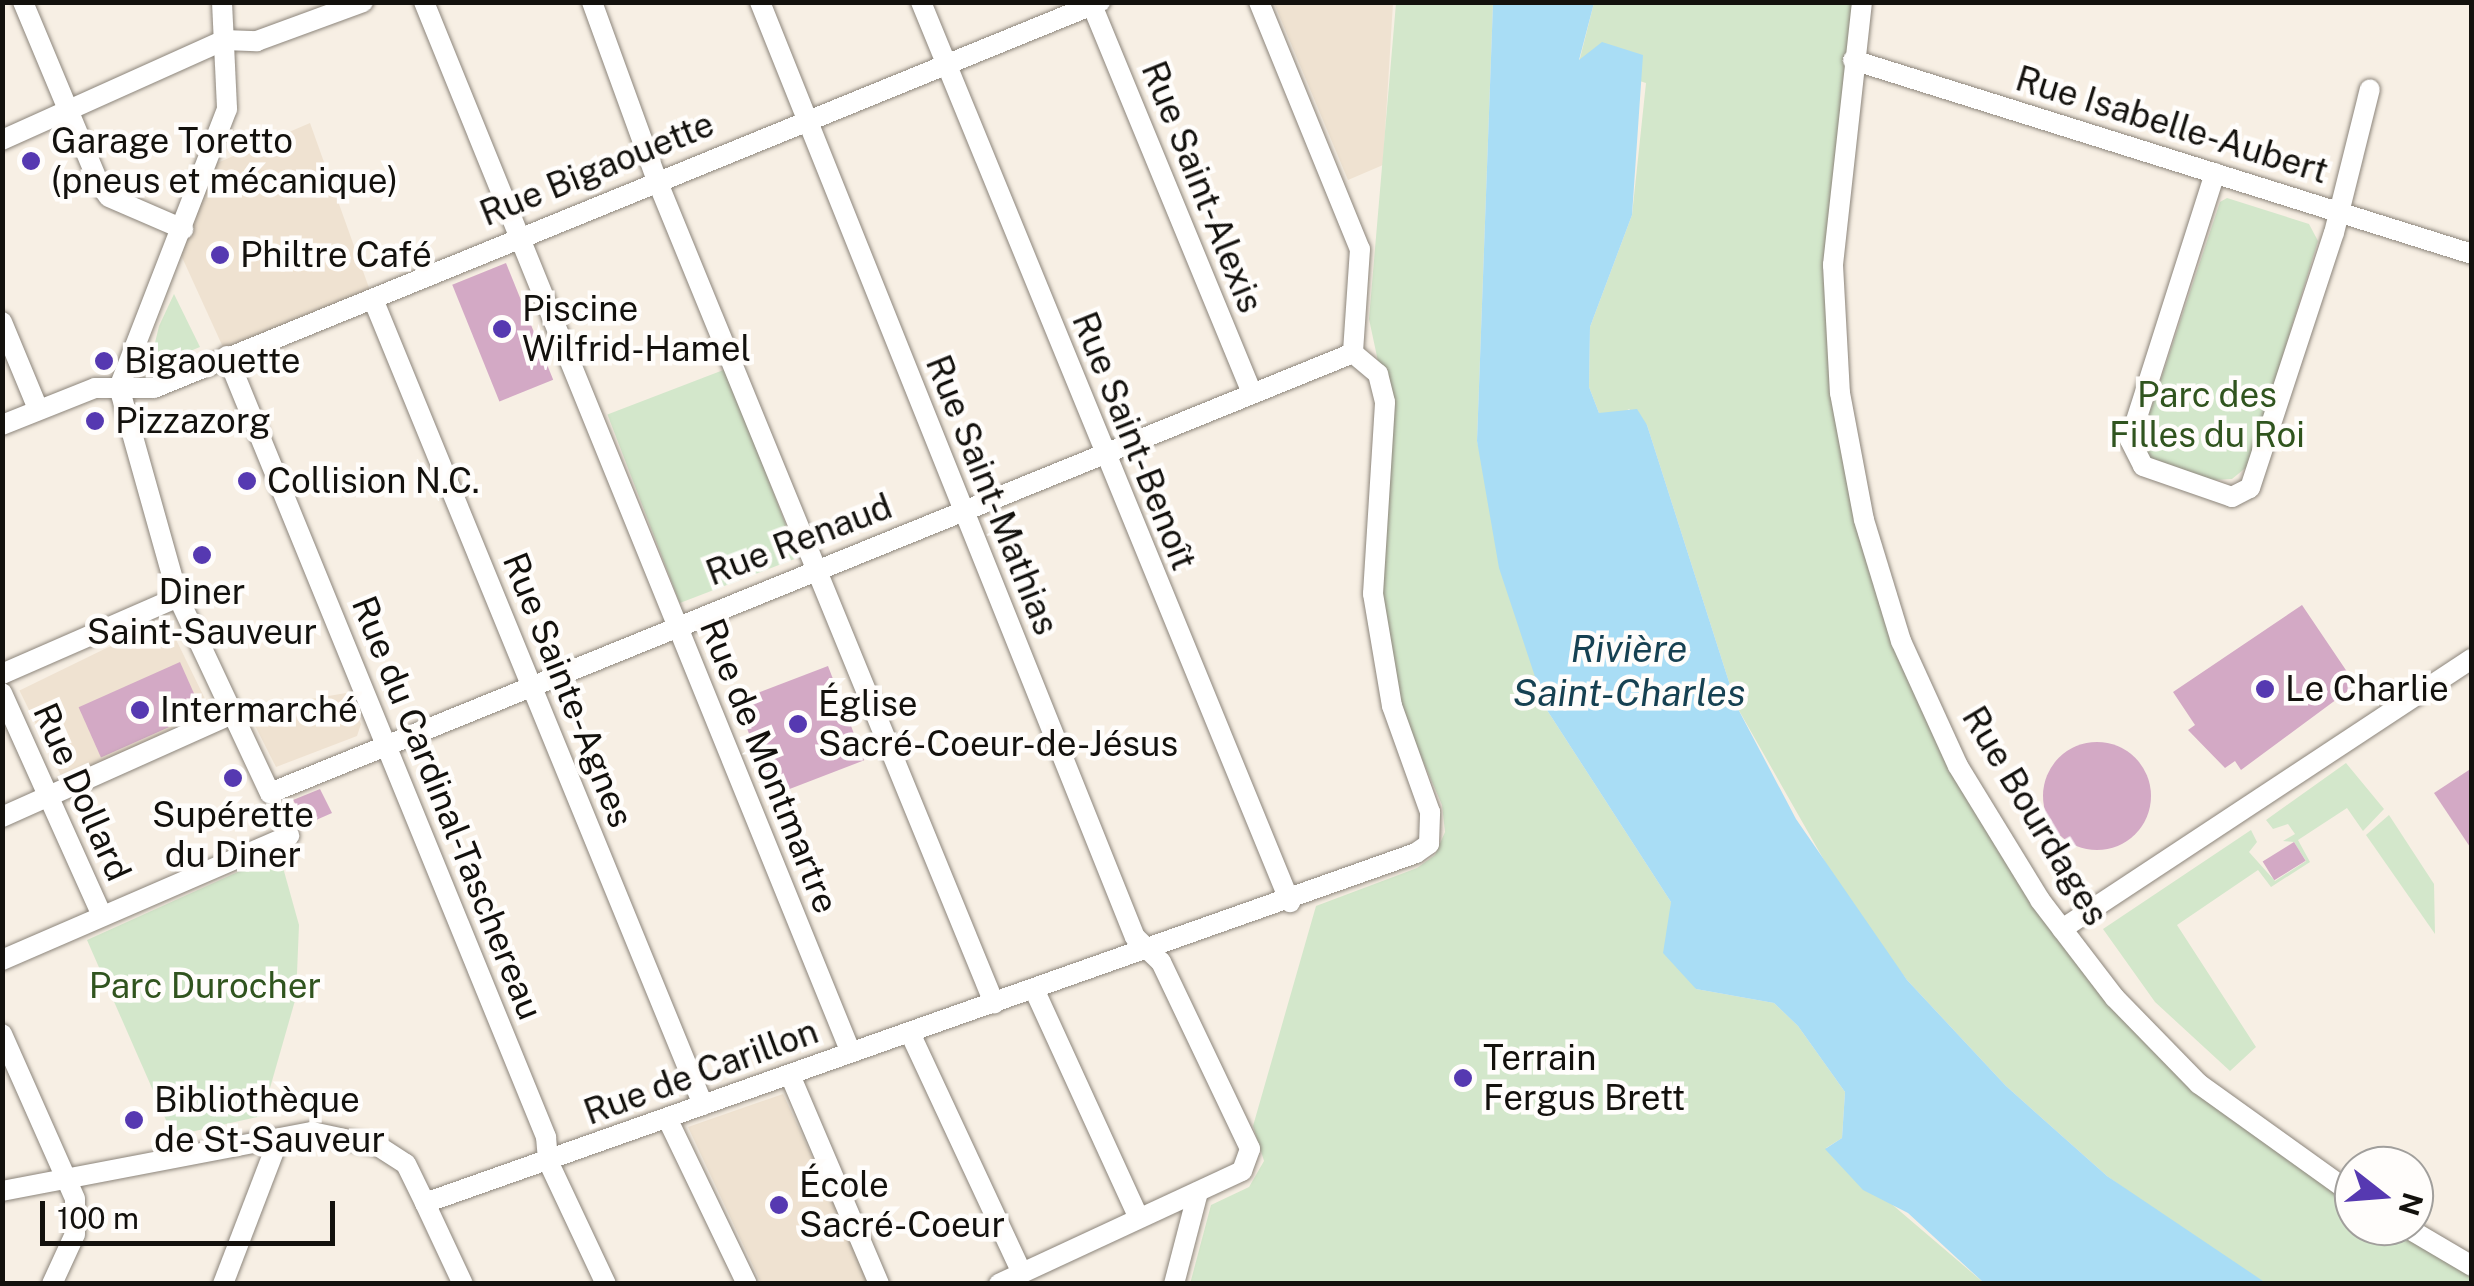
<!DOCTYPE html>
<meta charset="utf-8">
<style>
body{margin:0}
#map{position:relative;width:2474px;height:1286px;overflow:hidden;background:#f7efe4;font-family:"Public Sans",sans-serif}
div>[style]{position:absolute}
.built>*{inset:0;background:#efe2d1;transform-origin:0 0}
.green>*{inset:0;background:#d3e7cb;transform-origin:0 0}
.water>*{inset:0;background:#a9ddf5}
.building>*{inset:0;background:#d3a9c5;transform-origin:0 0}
.round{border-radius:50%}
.roads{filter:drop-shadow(0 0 2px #8c857b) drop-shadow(0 0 2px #8c857b)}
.minor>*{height:20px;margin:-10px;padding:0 10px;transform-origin:10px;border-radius:10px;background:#fff}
.dots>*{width:28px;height:28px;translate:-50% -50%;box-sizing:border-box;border:5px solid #fffdfb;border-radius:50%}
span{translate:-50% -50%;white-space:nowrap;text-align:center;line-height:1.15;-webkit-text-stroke:9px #fffdfb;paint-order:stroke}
.street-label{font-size:35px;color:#13110d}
.poi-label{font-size:35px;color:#13110d}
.left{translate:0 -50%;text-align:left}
.park-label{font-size:35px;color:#30541e}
.water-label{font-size:38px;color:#164152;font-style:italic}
.frame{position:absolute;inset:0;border:5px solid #13110d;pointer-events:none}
.north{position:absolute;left:2334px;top:1146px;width:100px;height:100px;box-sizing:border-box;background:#fffdfb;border:2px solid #a19f9c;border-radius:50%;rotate:107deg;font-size:28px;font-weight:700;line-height:40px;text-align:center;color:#13110d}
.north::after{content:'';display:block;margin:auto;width:35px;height:45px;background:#5639b1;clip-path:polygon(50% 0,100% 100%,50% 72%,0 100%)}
.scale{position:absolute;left:40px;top:1201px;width:295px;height:45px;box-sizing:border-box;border:5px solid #13110d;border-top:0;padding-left:12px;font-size:30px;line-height:35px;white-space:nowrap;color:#13110d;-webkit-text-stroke:8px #fffdfb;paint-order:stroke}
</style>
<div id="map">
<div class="built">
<div style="clip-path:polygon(1274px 3px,1393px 3px,1383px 165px,1348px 180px)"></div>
<div style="clip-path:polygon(310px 123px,373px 299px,227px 356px,176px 244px,210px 166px)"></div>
<div style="left:166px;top:619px;width:101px;height:163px;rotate:64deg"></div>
<div style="clip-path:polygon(346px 693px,361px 724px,357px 736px,276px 767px,247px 710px)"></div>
<div style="clip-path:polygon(783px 1094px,871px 1283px,761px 1283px,688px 1127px)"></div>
</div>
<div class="green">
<div style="clip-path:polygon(1396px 3px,1493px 3px,1477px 441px,1545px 707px,1671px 902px,1670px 921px,1696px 989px,1774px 1003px,1798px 1026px,1845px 1092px,1842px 1138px,1826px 1148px,1984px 1283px,1190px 1284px,1211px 1205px,1249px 1187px,1264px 1161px,1253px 1126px,1316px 906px,1417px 868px,1435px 855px,1445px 832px,1442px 805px,1396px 698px,1380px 571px,1379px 366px,1369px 319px)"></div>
<div style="clip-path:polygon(1594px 3px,1862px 3px,1846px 129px,1840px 393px,1901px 641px,2040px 900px,2146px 1033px,2354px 1195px,2354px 1226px,2404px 1226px,2471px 1266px,2471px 1283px,2266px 1283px,2208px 1248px,2107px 1176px,2006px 1086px,1907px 980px,1845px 897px,1737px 707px,1647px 425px,1629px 409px,1618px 416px,1599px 413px,1589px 387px,1590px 327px,1632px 215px,1646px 83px,1579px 62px)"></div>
<div style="clip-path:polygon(2227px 198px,2309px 224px,2318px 241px,2249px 465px,2232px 479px,2212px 480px,2146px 456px,2142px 436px,2220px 202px)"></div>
<div style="clip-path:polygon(174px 294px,200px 347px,149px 368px,159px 326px)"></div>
<div style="left:726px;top:369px;width:202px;height:127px;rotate:69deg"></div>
<div style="clip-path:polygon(2346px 763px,2384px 809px,2363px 831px,2347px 808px,2298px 840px,2310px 862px,2271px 887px,2258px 870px,2177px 925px,2256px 1047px,2230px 1071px,2155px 1002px,2103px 929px,2251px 830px,2257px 842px,2249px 852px,2275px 881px,2306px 861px,2294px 842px,2283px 841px,2295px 834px,2288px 824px,2273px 829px,2266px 820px)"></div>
<div style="clip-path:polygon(2389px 815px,2434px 884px,2435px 934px,2366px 835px)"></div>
<div style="clip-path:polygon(271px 857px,282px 864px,299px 925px,296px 997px,262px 1116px,173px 1136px,87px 940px)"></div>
</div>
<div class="water">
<div style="clip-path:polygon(1493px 3px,1594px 3px,1579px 60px,1602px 42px,1643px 55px,1632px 215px,1590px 327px,1589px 387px,1599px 413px,1637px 409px,1647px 425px,1737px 707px,1796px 819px,1907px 980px,2006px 1086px,2107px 1176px,2266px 1283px,1984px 1283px,1908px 1213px,1863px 1190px,1825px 1149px,1842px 1138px,1845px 1092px,1798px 1026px,1774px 1003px,1696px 989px,1663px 953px,1671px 902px,1545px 707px,1499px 568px,1477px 441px)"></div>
</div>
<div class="building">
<div style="left:506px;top:263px;width:126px;height:58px;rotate:68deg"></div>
<div style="clip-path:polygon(2302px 605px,2356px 685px,2241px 770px,2235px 761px,2225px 768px,2188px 730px,2195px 725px,2173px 692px)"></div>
<div style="left:180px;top:662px;width:55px;height:111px;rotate:66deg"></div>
<div style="left:828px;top:666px;width:101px;height:98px;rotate:69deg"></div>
<div class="round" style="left:2043px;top:742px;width:108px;height:108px"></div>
<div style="clip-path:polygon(2472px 768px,2472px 850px,2434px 793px)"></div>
<div style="clip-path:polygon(320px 789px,332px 813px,307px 824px,293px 800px)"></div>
<div style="left:2294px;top:842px;width:22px;height:37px;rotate:58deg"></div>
</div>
<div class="roads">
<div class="minor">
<div style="left:23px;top:2px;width:197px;rotate:67.3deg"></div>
<div style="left:99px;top:184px;width:16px;rotate:52deg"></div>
<div style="left:109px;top:197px;width:81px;rotate:23.4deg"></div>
<div style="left:222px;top:2px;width:107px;rotate:87.3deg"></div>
<div style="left:227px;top:109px;width:298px;rotate:111.2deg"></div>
<div style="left:119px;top:387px;width:218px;rotate:74.3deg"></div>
<div style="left:178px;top:597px;width:217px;rotate:64.9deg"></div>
<div style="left:270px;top:793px;width:1169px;rotate:-22.11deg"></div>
<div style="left:424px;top:2px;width:1134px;rotate:67.89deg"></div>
<div style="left:592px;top:2px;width:187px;rotate:70deg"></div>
<div style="left:656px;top:178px;width:892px;rotate:67.72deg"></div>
<div style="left:760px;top:2px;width:1007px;rotate:68.15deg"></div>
<div style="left:1135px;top:937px;width:36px;rotate:44deg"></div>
<div style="left:1161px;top:962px;width:207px;rotate:64.5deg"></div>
<div style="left:1250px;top:1149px;width:23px;rotate:110deg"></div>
<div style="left:1242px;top:1171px;width:268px;rotate:155.1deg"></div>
<div style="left:921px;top:2px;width:973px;rotate:67.71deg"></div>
<div style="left:1259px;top:2px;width:267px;rotate:67.8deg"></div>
<div style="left:1360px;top:249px;width:104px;rotate:93.9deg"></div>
<div style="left:1862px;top:2px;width:265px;rotate:96.3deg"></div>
<div style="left:1833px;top:265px;width:128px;rotate:86.9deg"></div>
<div style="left:1840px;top:393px;width:129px;rotate:79.3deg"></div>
<div style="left:1864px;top:520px;width:127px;rotate:73deg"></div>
<div style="left:1901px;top:641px;width:137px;rotate:65.5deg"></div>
<div style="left:1958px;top:766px;width:157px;rotate:58.5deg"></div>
<div style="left:2040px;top:900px;width:123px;rotate:52.6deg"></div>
<div style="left:2115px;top:998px;width:120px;rotate:45.7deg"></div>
<div style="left:2199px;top:1084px;width:191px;rotate:35.6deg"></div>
<div style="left:1092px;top:5px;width:420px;rotate:67.6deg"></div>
<div style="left:1853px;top:60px;width:649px;rotate:17.4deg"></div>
<div style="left:2px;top:140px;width:243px;rotate:-24.2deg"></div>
<div style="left:224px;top:40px;width:33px;rotate:2deg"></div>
<div style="left:257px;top:41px;width:113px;rotate:-20.2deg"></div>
<div style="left:2215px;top:173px;width:280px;rotate:107.7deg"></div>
<div style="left:2130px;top:440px;width:29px;rotate:63deg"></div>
<div style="left:2143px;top:466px;width:94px;rotate:19.2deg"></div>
<div style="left:2232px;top:497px;width:20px;rotate:-27deg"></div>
<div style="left:2250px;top:488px;width:268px;rotate:-71.8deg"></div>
<div style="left:2334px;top:233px;width:148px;rotate:-76deg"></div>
<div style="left:373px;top:299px;width:871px;rotate:67.73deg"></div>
<div style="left:2px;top:322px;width:94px;rotate:67.5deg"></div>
<div style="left:227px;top:356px;width:844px;rotate:67.78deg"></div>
<div style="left:546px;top:1137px;width:24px;rotate:85deg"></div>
<div style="left:548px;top:1161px;width:136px;rotate:64.8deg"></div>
<div style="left:2px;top:425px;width:100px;rotate:-21.7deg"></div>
<div style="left:95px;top:388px;width:59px"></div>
<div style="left:154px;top:388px;width:1022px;rotate:-22.2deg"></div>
<div style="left:2px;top:674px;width:192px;rotate:-23.6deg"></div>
<div style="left:2px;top:693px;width:244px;rotate:65.8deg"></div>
<div style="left:2px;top:817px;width:250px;rotate:-24.1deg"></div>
<div style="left:2062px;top:929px;width:491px;rotate:-33.4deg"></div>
<div style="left:2px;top:960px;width:313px;rotate:-23.4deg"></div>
<div style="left:1034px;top:989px;width:250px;rotate:65.4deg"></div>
<div style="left:910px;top:1033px;width:263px;rotate:65deg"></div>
<div style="left:2px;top:1034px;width:180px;rotate:66.1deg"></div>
<div style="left:75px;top:1199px;width:35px;rotate:90deg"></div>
<div style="left:75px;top:1234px;width:55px;rotate:114.7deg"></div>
<div style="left:790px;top:1075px;width:227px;rotate:66.9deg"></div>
<div style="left:668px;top:1120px;width:182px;rotate:64.3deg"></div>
<div style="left:2px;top:1191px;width:316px;rotate:-10.8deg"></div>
<div style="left:312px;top:1132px;width:67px;rotate:12deg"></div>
<div style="left:378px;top:1146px;width:33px;rotate:33deg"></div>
<div style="left:406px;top:1164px;width:43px;rotate:64deg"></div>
<div style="left:425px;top:1203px;width:1051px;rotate:-19.45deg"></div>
<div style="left:1416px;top:853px;width:16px;rotate:-35deg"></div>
<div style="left:1429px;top:844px;width:32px;rotate:-88deg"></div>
<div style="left:1430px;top:812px;width:113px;rotate:-109.7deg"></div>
<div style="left:1392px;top:706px;width:114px;rotate:-99.6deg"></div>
<div style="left:1373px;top:594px;width:192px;rotate:-86.4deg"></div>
<div style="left:1385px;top:402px;width:29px;rotate:-104deg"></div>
<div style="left:1378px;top:374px;width:33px;rotate:-140deg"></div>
<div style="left:425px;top:1203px;width:89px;rotate:64.9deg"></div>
<div style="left:2404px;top:1226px;width:79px;rotate:30.5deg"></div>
<div style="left:223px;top:1284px;width:156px;rotate:-69deg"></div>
<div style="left:1174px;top:1284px;width:95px;rotate:-75.4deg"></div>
</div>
</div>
<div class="dots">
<div style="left:31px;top:161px;background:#5639b1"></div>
<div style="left:220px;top:255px;background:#5639b1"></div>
<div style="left:502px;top:329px;background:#5639b1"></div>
<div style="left:104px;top:361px;background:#5639b1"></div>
<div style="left:95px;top:421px;background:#5639b1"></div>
<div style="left:247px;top:481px;background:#5639b1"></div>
<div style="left:202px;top:555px;background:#5639b1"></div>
<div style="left:2265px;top:689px;background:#5639b1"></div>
<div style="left:140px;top:710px;background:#5639b1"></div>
<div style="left:798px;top:724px;background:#5639b1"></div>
<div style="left:233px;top:778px;background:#5639b1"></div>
<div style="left:1463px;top:1078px;background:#5639b1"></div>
<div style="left:134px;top:1120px;background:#5639b1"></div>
<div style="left:779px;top:1205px;background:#5639b1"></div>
</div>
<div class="street-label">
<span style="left:2172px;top:125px;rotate:17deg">Rue Isabelle-Aubert</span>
<span style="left:597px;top:169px;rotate:-22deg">Rue Bigaouette</span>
<span style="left:1202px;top:187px;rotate:68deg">Rue Saint-Alexis</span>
<span style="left:1134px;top:441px;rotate:68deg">Rue Saint-Benoît</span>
<span style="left:992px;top:495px;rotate:68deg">Rue Saint-Mathias</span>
<span style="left:799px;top:540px;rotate:-21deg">Rue Renaud</span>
<span style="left:568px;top:690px;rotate:68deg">Rue Sainte-Agnes</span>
<span style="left:769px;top:766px;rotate:68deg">Rue de Montmartre</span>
<span style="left:82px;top:792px;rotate:66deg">Rue Dollard</span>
<span style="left:447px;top:808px;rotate:68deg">Rue du Cardinal-Taschereau</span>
<span style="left:2035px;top:816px;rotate:59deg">Rue Bourdages</span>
<span style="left:701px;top:1072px;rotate:-20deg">Rue de Carillon</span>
</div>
<div class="poi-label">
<span class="left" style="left:51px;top:161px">Garage Toretto<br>(pneus et mécanique)</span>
<span class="left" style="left:240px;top:255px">Philtre Café</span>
<span class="left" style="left:522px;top:329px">Piscine<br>Wilfrid-Hamel</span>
<span class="left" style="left:124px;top:361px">Bigaouette</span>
<span class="left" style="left:115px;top:421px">Pizzazorg</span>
<span class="left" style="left:267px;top:481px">Collision N.C.</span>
<span style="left:202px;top:612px">Diner<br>Saint-Sauveur</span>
<span class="left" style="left:2285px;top:689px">Le Charlie</span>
<span class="left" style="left:818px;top:724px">Église<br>Sacré-Coeur-de-Jésus</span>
<span class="left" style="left:160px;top:710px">Intermarché</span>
<span style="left:233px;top:835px">Supérette<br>du Diner</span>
<span class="left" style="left:1483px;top:1078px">Terrain<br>Fergus Brett</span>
<span class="left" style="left:154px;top:1120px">Bibliothèque<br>de St-Sauveur</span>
<span class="left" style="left:799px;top:1205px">École<br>Sacré-Coeur</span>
</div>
<div class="park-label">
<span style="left:2207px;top:415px">Parc des<br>Filles du Roi</span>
<span style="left:205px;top:986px">Parc Durocher</span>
</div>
<div class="water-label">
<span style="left:1629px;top:671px">Rivière<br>Saint-Charles</span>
</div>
<div class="frame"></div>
<div class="north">N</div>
<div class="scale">100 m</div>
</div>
